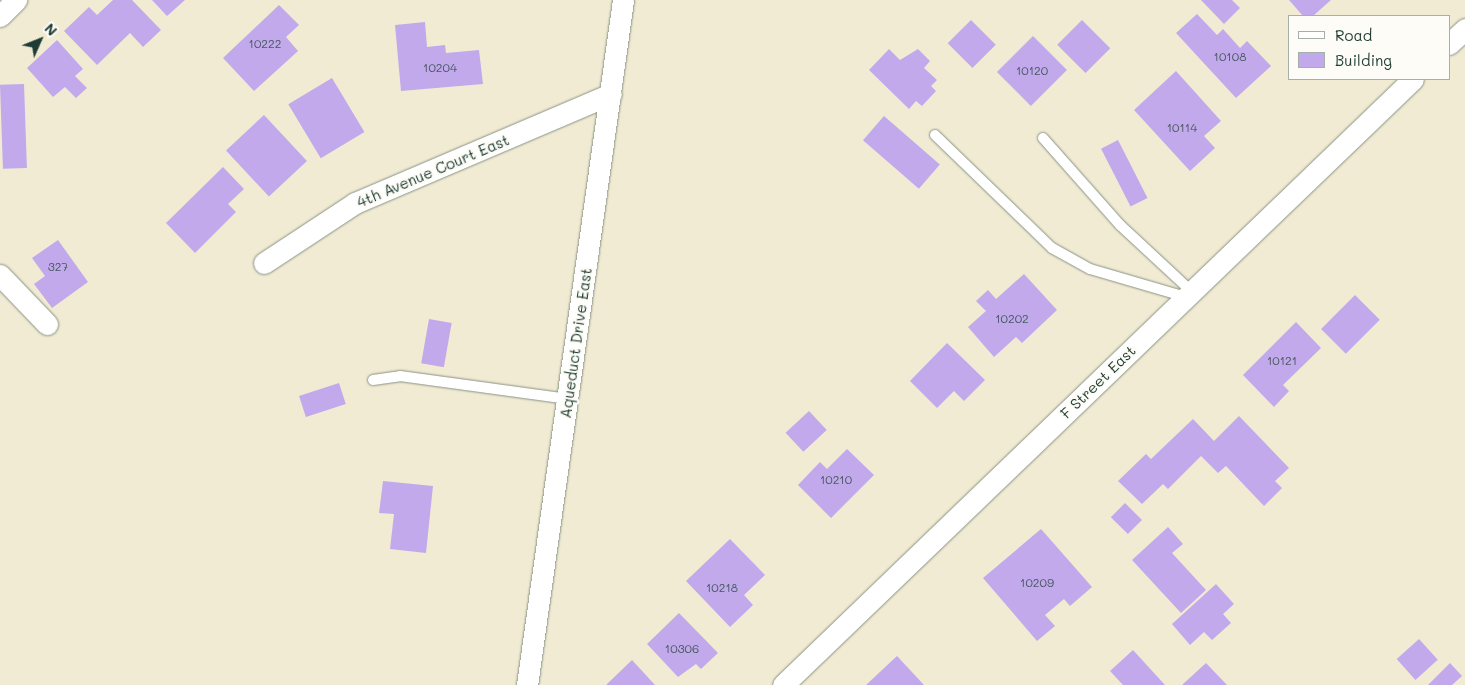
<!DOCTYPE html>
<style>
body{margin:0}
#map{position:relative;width:1465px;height:685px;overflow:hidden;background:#f2ebd4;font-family:Mali,sans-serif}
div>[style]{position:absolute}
.building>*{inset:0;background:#c1a9eb;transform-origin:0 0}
.roads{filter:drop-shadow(0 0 1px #889484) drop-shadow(0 0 1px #889484)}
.service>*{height:10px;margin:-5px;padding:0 5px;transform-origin:5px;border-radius:5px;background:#fff}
.minor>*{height:21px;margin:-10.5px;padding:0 10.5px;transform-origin:10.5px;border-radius:10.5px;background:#fff}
span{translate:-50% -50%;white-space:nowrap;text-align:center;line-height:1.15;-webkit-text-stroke:5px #fdfcf7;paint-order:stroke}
.number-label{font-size:12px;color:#485862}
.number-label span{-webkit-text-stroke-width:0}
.street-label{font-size:15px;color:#1f3d34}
.legend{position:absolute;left:1288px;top:15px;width:162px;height:65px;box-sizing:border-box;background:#fdfcf7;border:1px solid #a4b0a9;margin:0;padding:6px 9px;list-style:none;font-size:15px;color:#1f3d34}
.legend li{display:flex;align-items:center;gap:10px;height:25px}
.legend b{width:25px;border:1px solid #a4b0a9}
.north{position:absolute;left:15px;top:15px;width:50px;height:50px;-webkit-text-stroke:4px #fdfcf7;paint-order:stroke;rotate:46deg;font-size:14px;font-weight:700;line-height:20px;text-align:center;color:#1f3d34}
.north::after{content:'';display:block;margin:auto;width:18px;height:22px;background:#1f3d34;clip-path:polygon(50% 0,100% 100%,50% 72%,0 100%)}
</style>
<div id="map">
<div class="building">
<div style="clip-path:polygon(113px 0,132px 0,161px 30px,143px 47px,130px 33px,97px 65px,64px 31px,89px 7px,97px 15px)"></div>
<div style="clip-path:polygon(152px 0,185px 0,167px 16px)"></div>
<div style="clip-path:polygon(1201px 0,1232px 0,1240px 8px,1224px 24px)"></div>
<div style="clip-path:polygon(1289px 0,1331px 0,1313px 16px,1303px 16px)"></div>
<div style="clip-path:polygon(279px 5px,299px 25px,286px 37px,298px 51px,254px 91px,223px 58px)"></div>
<div style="clip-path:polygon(1197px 14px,1217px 35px,1223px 29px,1240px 48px,1247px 41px,1271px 66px,1236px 98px,1176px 33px)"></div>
<div style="left:971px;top:20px;width:35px;height:33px;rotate:45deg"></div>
<div style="left:1082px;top:20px;width:40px;height:35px;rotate:45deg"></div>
<div style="clip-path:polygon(425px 22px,427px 47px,445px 45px,446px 53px,479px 50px,483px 84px,401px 91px,395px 25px)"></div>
<div style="left:1033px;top:36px;width:48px;height:51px;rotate:45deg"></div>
<div style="clip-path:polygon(57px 40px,83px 69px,75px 76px,87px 88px,76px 98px,65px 87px,53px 97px,27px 68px)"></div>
<div style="clip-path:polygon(889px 49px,900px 60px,918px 49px,930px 61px,924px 68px,937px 80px,931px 86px,936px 91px,922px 106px,916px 101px,909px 109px,869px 70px)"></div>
<div style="clip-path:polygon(1176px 71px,1221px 121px,1204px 136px,1215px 148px,1190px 171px,1134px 110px)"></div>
<div style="left:332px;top:78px;width:63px;height:51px;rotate:59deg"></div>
<div style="left:24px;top:84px;width:84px;height:24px;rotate:88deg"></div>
<div style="left:264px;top:115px;width:63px;height:52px;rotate:47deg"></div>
<div style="left:884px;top:116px;width:74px;height:32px;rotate:41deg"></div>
<div style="left:1118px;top:140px;width:65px;height:19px;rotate:63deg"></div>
<div style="clip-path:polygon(223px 167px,244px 189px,228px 204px,236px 212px,195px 253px,166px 223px)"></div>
<div style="clip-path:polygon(58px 240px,88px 282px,52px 308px,34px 284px,45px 276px,32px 258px)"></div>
<div style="clip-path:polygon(1024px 274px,1057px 310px,1022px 343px,1016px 337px,994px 357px,968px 327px,986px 311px,976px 301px,988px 290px,996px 299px)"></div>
<div style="left:1355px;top:295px;width:35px;height:48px;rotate:45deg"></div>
<div style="left:429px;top:319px;width:23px;height:45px;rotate:10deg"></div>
<div style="clip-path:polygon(1296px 322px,1321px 348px,1283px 385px,1289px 391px,1274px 407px,1243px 375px)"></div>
<div style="clip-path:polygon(947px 343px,985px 380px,964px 401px,954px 391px,937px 408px,910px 381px)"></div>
<div style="left:339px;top:383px;width:22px;height:42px;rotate:72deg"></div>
<div style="left:809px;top:411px;width:26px;height:32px;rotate:47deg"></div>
<div style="clip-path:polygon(1239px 416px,1289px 468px,1275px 481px,1282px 488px,1264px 506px,1226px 466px,1218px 473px,1201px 456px,1168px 489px,1163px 484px,1142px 504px,1118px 481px,1146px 454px,1151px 459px,1193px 419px,1214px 441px)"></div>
<div style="clip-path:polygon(847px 449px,874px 475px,831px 518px,798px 485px,820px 462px,827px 469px)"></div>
<div style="clip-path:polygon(383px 481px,433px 486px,426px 553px,390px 549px,394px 514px,379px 513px)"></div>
<div style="left:1125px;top:503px;width:24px;height:20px;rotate:45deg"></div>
<div style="clip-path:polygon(1168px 527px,1183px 544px,1172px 553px,1206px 590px,1181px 613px,1132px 560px)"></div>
<div style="clip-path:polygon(1041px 529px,1092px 587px,1070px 606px,1064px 599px,1045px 615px,1055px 626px,1037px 641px,983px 578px)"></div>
<div style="clip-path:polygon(730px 539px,765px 575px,744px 595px,753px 605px,730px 627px,686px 581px)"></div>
<div style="clip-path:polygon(1216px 584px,1234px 604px,1223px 614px,1231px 623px,1212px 640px,1204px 632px,1190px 645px,1172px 624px)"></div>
<div style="clip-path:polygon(679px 613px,718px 653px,701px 669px,696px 664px,678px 677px,647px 644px)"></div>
<div style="left:1419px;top:639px;width:28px;height:30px;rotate:48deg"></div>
<div style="clip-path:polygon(1133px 650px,1165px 685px,1123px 685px,1110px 671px)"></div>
<div style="clip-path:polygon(897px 656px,924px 685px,866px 685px)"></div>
<div style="clip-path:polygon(632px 660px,655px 685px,606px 685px)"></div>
<div style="clip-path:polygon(1206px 663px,1227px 685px,1182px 685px)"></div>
<div style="clip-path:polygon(1450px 663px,1462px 676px,1452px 685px,1428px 685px)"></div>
</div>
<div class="roads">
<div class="service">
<div style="left:935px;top:135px;width:163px;rotate:44deg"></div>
<div style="left:1052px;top:248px;width:43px;rotate:28.9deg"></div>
<div style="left:1090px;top:269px;width:100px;rotate:16.3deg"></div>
<div style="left:1043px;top:138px;width:116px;rotate:48.5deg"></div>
<div style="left:1120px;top:225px;width:98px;rotate:42.9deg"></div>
<div style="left:373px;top:380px;width:27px;rotate:-8deg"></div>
<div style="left:400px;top:376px;width:170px;rotate:7.8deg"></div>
</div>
<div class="minor">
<div style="left:0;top:16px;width:23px;rotate:-45deg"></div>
<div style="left:1449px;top:44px;width:22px;rotate:-43deg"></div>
<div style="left:264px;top:263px;width:109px;rotate:-33.4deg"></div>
<div style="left:355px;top:203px;width:278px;rotate:-23.1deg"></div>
<div style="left:0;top:275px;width:68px;rotate:46.2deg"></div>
<div style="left:527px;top:685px;width:692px;rotate:-82.02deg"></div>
<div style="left:783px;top:685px;width:874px;rotate:-43.89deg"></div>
</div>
</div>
<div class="number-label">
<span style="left:265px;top:44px">10222</span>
<span style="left:1230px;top:57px">10108</span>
<span style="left:440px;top:68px">10204</span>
<span style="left:1032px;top:71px">10120</span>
<span style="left:1182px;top:128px">10114</span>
<span style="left:58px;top:267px">327</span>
<span style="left:1012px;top:319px">10202</span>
<span style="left:1282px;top:361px">10121</span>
<span style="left:836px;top:480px">10210</span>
<span style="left:1037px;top:583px">10209</span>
<span style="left:722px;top:588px">10218</span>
<span style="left:682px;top:649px">10306</span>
</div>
<div class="street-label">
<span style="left:433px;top:171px;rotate:-23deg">4th Avenue Court East</span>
<span style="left:576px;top:343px;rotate:-82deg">Aqueduct Drive East</span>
<span style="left:1098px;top:382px;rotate:-44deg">F Street East</span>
</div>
<ul class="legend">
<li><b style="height:6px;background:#fff"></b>Road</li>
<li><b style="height:14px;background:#c1a9eb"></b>Building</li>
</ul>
<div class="north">N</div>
</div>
